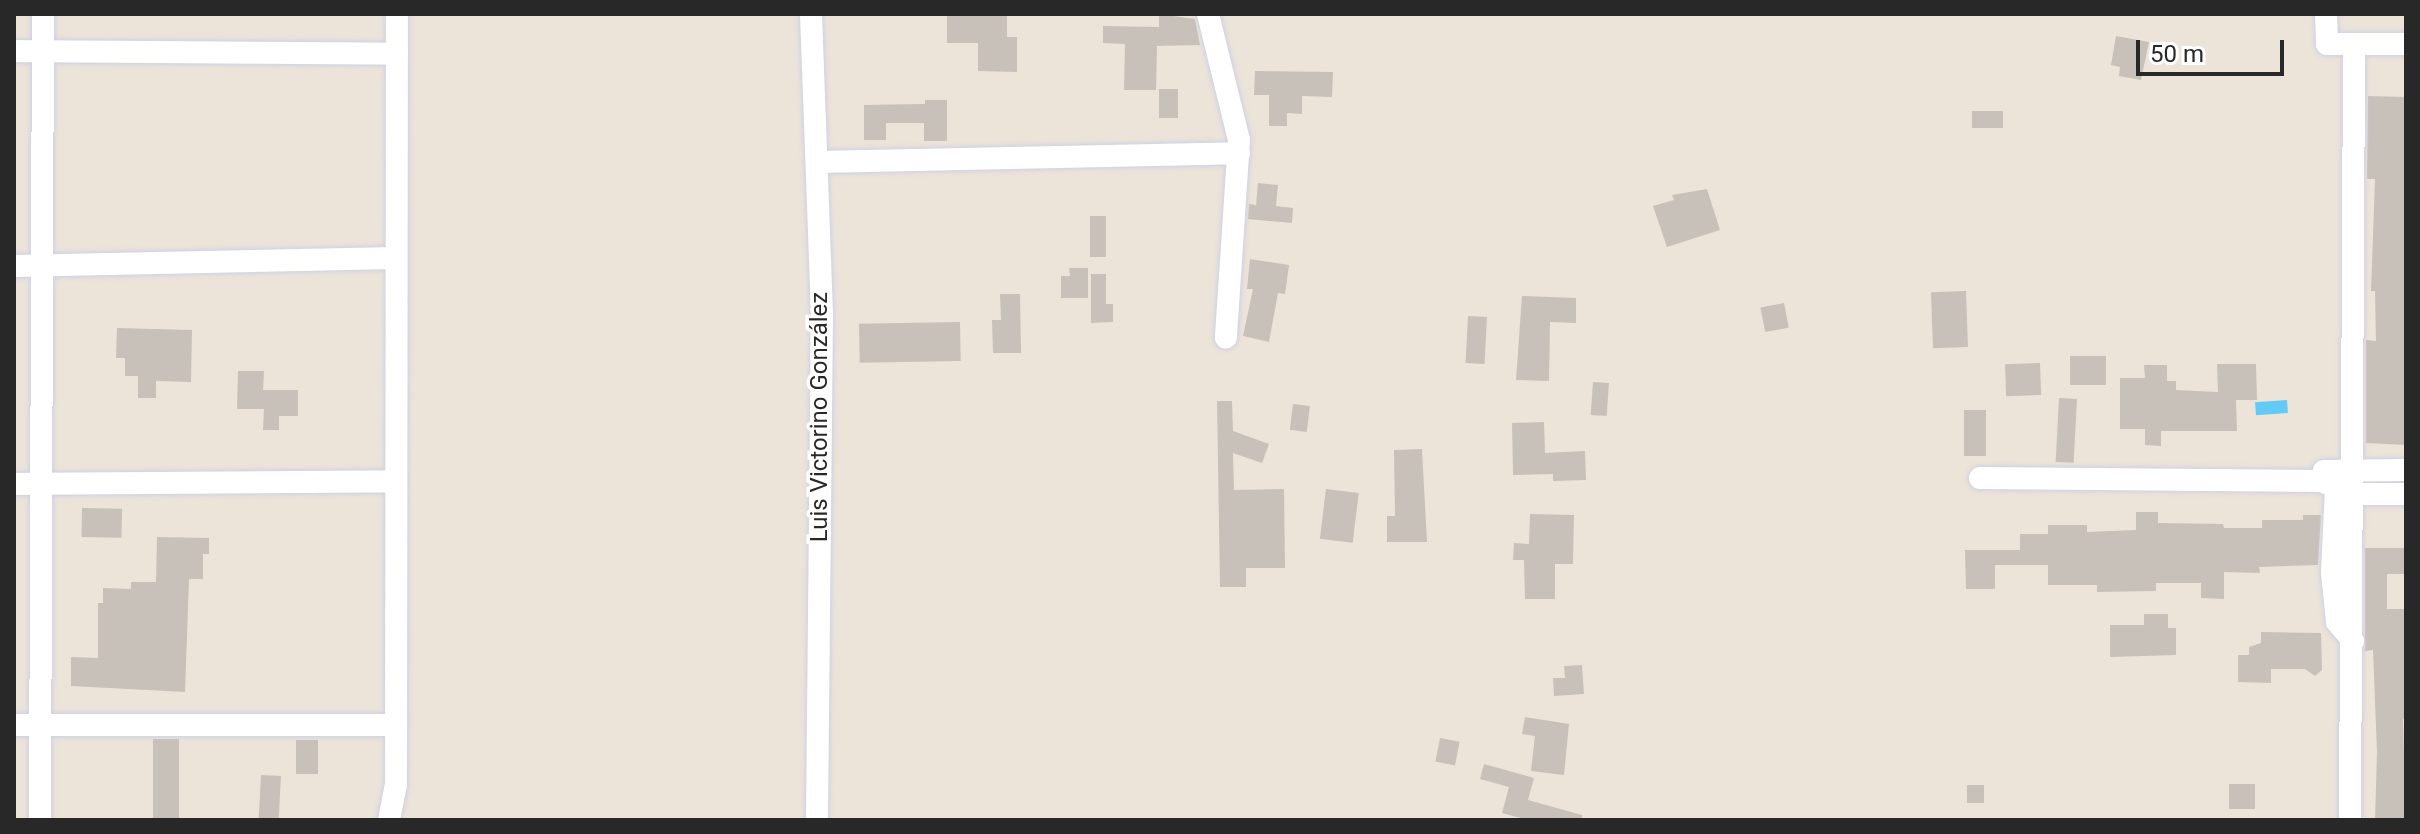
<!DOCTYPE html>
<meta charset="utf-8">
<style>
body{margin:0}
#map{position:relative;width:2420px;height:834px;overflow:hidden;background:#ece4d9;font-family:Roboto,sans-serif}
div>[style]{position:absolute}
.water>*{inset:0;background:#63caf6;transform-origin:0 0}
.building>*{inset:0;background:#c7c1b9;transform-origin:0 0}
.roads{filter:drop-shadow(0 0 2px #ced1e3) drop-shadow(0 0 2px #ced1e3)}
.minor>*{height:22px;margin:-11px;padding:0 11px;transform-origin:11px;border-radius:11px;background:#fff}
span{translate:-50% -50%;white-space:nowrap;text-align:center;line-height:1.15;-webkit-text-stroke:7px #fff;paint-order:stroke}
.street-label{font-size:24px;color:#282828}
.frame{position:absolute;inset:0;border:16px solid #282828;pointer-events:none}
.scale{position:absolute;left:2136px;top:40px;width:148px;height:36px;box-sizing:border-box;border:4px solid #282828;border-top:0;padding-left:10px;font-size:24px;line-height:28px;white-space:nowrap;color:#282828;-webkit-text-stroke:6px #fff;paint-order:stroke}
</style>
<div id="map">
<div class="water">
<div style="left:2287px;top:400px;width:13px;height:32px;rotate:86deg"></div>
</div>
<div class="building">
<div style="clip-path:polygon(947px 14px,1007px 14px,1007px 37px,1017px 37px,1017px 72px,978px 71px,978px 43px,947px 43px)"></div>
<div style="clip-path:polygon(1159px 14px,1195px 19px,1200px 45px,1157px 46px,1156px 90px,1124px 90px,1125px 44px,1103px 43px,1103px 26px,1159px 27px)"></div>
<div style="clip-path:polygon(2116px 36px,2149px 42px,2141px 80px,2119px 76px,2120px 67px,2111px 65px)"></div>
<div style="clip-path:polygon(1255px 71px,1333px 72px,1332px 97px,1302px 96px,1302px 114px,1287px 113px,1287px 126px,1269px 126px,1269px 95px,1254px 95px)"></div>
<div style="left:1159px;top:89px;width:19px;height:29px"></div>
<div style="clip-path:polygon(2368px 96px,2406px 97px,2406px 445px,2366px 443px,2366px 340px,2376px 341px,2375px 291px,2371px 291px,2375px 179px,2367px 179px)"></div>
<div style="clip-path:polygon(925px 100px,947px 100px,947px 141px,924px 141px,924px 123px,886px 123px,886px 140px,864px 140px,864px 105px,925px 104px)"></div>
<div style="left:1972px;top:111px;width:31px;height:17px"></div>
<div style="clip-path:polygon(1258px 183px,1278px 185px,1276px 206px,1293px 208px,1292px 223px,1248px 219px,1249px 204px,1256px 205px)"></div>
<div style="clip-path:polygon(1707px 189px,1720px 230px,1667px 247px,1653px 206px,1674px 200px,1672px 195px)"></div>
<div style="left:1090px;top:216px;width:16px;height:41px"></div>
<div style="clip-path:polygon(1250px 259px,1289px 265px,1285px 294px,1278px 293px,1269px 342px,1243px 336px,1253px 289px,1247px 289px)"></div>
<div style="clip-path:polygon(1069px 268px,1088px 268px,1088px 298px,1061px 298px,1061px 276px,1070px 276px)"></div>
<div style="clip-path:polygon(1091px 274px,1106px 274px,1106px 304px,1113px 304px,1113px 322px,1091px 323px)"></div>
<div style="left:1966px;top:291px;width:56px;height:35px;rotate:88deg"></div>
<div style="clip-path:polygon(1000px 294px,1020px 294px,1021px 353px,993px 353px,992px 320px,1001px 320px)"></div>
<div style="clip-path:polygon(1522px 296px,1576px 298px,1576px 323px,1550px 322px,1549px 381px,1516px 380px)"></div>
<div style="left:1784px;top:303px;width:25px;height:24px;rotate:79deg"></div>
<div style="left:1468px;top:316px;width:19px;height:47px;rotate:3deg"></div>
<div style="left:960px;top:322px;width:39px;height:101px;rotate:89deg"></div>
<div style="clip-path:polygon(117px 328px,192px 330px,191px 382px,156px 381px,156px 398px,138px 398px,138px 376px,125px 376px,125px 358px,116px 358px)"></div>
<div style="left:2070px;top:356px;width:36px;height:29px"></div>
<div style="left:2040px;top:363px;width:32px;height:35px;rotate:88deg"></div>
<div style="clip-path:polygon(2217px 364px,2256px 364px,2257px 400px,2236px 400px,2237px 431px,2161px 431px,2161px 446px,2145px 445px,2145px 429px,2120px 429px,2120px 378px,2145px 378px,2144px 365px,2167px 365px,2167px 381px,2176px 381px,2176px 390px,2218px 392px)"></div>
<div style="clip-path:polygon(238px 371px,264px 371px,263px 390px,298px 390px,298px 416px,279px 416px,279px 430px,263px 430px,264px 409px,237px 409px)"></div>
<div style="left:1593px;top:382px;width:16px;height:33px;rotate:4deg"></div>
<div style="left:2059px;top:398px;width:18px;height:64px;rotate:3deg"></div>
<div style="clip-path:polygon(1217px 401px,1232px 401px,1233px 431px,1269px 444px,1262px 463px,1233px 453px,1234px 490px,1284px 489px,1285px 568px,1246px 568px,1246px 587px,1220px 587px)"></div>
<div style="left:1293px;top:404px;width:17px;height:26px;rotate:7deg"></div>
<div style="left:1964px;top:410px;width:22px;height:46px"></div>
<div style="clip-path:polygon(1544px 422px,1545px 453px,1585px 451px,1586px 480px,1553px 481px,1553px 474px,1513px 475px,1512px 423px)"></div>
<div style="clip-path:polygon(1422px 449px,1427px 542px,1387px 542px,1387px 516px,1395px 516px,1394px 450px)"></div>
<div style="left:1326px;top:489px;width:33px;height:50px;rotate:7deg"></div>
<div style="left:82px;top:508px;width:40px;height:29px;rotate:1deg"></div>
<div style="clip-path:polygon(2136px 512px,2158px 512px,2158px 523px,2223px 524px,2224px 528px,2262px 528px,2262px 520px,2303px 520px,2303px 515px,2321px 515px,2318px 565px,2259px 567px,2260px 573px,2224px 572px,2224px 599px,2201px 598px,2201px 583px,2156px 583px,2156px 591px,2097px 592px,2097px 585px,2048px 585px,2048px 565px,1995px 565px,1995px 589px,1966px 589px,1965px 550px,2020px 550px,2020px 534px,2048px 534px,2048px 525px,2087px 525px,2087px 532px,2136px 530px)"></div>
<div style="clip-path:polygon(1530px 514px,1574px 515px,1573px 564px,1555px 564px,1555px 599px,1525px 599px,1524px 560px,1513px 560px,1514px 543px,1529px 544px)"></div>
<div style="clip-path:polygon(157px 537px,209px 538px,209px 554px,203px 554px,203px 579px,189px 579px,185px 692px,71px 686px,71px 657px,98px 658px,98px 603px,103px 603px,103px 588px,131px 589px,131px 582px,156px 582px)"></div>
<div style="clip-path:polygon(2365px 548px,2406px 548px,2406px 574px,2387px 574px,2387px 609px,2406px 609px,2406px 719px,2403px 719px,2406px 820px,2375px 820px,2377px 752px,2373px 650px,2365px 651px)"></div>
<div style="clip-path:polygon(2144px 614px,2168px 614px,2168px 628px,2176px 628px,2176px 655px,2110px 657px,2110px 625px,2144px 625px)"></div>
<div style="clip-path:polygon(2261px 632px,2321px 633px,2322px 670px,2315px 676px,2305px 669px,2271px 669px,2271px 683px,2238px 682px,2238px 655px,2249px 655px,2249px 647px,2261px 643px)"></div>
<div style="clip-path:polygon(1582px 665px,1584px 694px,1554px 696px,1553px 678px,1565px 678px,1564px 666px)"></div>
<div style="clip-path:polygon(1525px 717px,1569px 724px,1564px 775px,1531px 771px,1535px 736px,1522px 734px)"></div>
<div style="left:1440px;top:738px;width:20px;height:24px;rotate:11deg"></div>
<div style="left:153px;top:739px;width:26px;height:81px"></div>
<div style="left:296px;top:740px;width:22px;height:34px"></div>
<div style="clip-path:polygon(1484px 764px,1534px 778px,1528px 800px,1582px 815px,1582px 820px,1528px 820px,1502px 813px,1509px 787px,1480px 779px)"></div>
<div style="left:261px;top:775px;width:20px;height:43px;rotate:3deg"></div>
<div style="left:2229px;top:784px;width:26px;height:25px"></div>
<div style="left:1967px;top:785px;width:17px;height:18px"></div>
</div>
<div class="roads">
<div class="minor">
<div style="left:811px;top:14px;width:300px;rotate:87.9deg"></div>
<div style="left:822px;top:314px;width:506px;rotate:90.57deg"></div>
<div style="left:1208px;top:14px;width:130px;rotate:76.2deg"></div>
<div style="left:1239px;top:140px;width:198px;rotate:93.8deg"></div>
<div style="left:2326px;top:14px;width:30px;rotate:88deg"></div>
<div style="left:2327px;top:44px;width:79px"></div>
<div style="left:14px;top:51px;width:383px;rotate:0.4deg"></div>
<div style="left:817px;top:162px;width:422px;rotate:-1.2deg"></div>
<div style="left:14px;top:266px;width:382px;rotate:-1.2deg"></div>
<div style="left:1980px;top:478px;width:342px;rotate:0.5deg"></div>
<div style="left:14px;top:484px;width:382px;rotate:-0.4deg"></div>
<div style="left:2341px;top:490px;width:13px;rotate:18deg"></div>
<div style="left:2353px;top:494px;width:53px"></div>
<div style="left:2353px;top:641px;width:25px;rotate:-130deg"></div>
<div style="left:2337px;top:622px;width:49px;rotate:-95.8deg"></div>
<div style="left:2332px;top:573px;width:85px;rotate:-87.3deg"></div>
<div style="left:2336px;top:488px;width:16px;rotate:-153deg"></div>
<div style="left:2322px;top:481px;width:10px;rotate:-79deg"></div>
<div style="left:2324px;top:471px;width:82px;rotate:-0.7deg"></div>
<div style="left:14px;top:725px;width:382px"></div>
<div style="left:40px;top:820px;width:806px;rotate:-89.79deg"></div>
<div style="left:389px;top:820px;width:36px;rotate:-79deg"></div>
<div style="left:396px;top:785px;width:771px;rotate:-89.93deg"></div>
<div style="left:2350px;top:820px;width:776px;rotate:-89.7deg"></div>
</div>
</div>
<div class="street-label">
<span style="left:820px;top:417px;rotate:-90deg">Luis Victorino González</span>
</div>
<div class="frame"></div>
<div class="scale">50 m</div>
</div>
